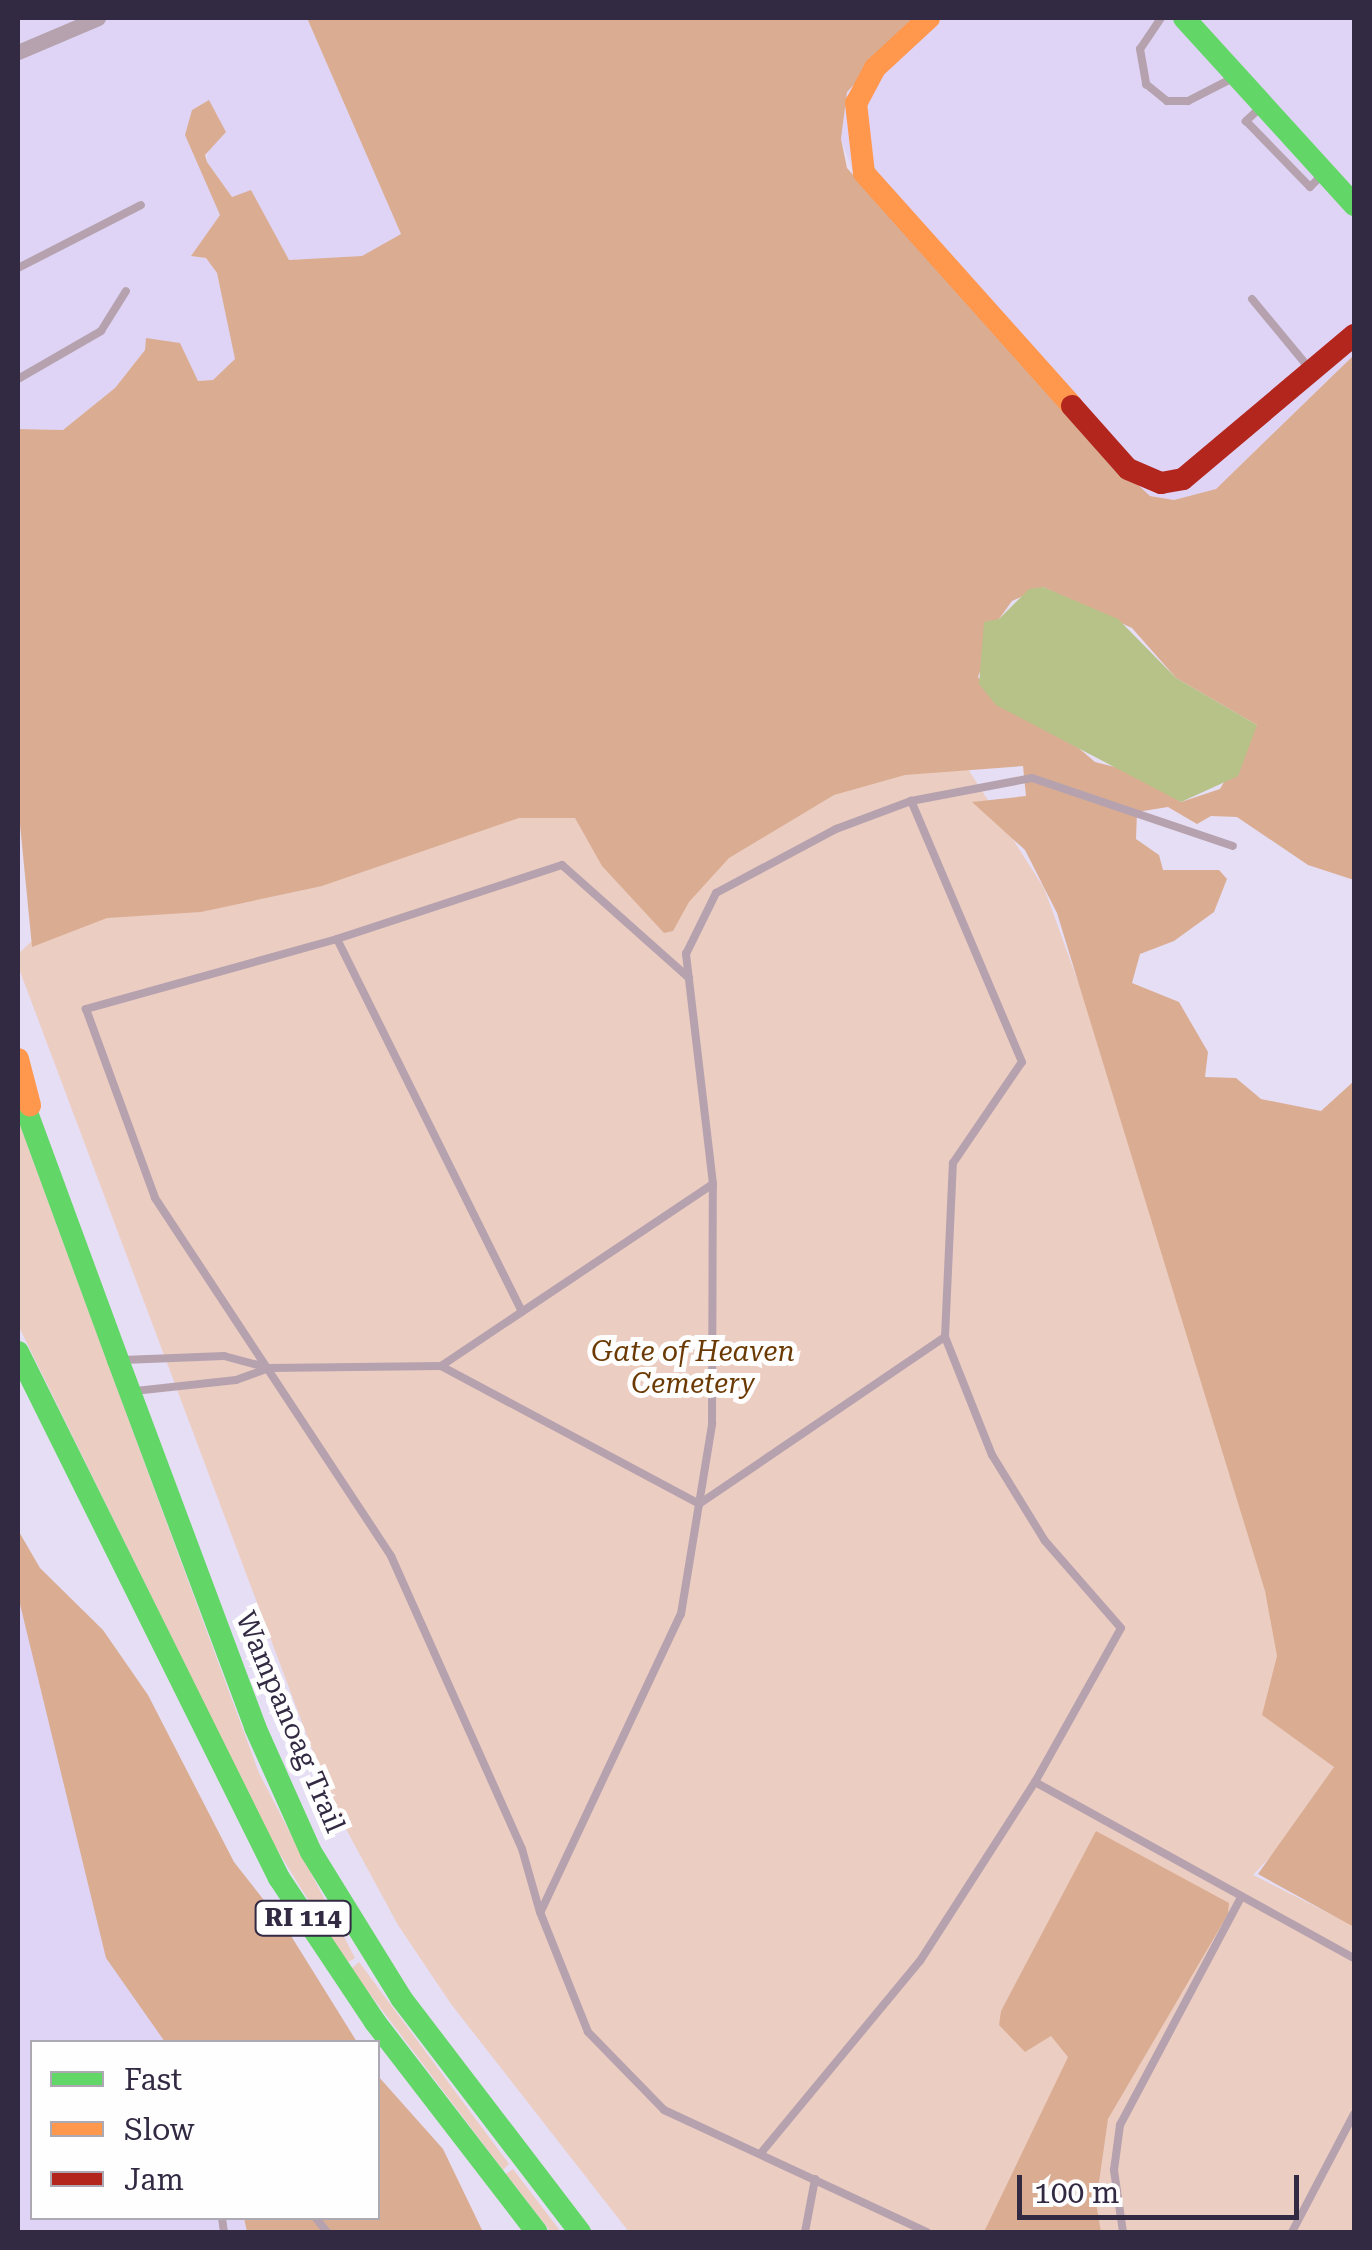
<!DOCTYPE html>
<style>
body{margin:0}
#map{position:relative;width:1372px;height:2250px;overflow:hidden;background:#e6def4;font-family:"Roboto Serif",serif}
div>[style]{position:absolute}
.built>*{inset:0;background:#dfd4f5}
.green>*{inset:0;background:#eccdc2}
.forest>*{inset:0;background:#daad93}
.water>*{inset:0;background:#b6c287}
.lane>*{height:8px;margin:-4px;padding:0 4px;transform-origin:4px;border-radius:4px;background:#b6a2ae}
.street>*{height:15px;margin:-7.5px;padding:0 7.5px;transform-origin:7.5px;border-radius:7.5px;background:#b6a2ae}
.fast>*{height:22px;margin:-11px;padding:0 11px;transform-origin:11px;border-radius:11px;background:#63d668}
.slow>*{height:22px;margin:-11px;padding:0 11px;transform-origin:11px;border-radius:11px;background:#ff974d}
.jam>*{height:22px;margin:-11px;padding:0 11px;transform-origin:11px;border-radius:11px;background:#b3261e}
span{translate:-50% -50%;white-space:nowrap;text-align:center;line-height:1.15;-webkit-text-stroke:10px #fefefe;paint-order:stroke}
.shield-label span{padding:2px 8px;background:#fefefe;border:2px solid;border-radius:8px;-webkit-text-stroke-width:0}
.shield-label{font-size:25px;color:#322942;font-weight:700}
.park-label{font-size:28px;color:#6b3a04;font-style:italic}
.street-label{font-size:28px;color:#322942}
.frame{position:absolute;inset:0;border:20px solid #322942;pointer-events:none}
.legend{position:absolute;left:30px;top:2040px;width:350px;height:180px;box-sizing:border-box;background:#fefefe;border:2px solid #aca9b3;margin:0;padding:12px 18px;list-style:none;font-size:30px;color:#322942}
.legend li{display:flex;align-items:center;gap:20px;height:50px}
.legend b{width:50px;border:2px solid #aca9b3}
.scale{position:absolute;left:1017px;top:2175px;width:282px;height:45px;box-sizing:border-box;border:5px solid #322942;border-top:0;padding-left:12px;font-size:30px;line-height:35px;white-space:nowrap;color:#322942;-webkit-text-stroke:8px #fefefe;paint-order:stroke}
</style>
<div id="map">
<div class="built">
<div style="clip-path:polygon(18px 18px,307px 18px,401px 234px,362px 256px,289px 260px,251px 191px,232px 197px,207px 162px,209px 100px,192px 110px,220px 215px,192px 256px,206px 258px,217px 273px,236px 359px,213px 380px,198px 381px,175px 341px,145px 350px,115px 388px,63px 430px,18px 429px)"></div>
<div style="clip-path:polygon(917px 18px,1354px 18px,1354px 355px,1216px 489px,1174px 500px,1150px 496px,1087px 437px,858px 186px,841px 139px,847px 92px)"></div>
<div style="clip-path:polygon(18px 1564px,175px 2042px,32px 2042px,32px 2218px,271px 2218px,281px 2232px,18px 2232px)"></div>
</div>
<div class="green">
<div style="clip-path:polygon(959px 755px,1044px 888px,1212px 1350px,1264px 1550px,1335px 1773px,1325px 1799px,1253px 1875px,1354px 1926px,1354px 2232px,629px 2232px,451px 2004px,398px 1925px,333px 1805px,18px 966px,18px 954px,46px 928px,562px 804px)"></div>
<div style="clip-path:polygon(18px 1120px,259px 1773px,355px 1958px,347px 1963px,270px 1838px,18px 1325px)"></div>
<div style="clip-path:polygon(359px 1962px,509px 2164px,503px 2170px,351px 1969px)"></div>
<div style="clip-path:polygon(513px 2169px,561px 2232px,551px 2232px,506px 2174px)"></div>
</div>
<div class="forest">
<div style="clip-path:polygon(evenodd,307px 18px,917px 18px,847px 92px,841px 139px,847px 168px,1087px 437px,1150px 496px,1174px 500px,1216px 489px,1354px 355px,1354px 880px,1308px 865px,1237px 817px,1211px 816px,1197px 824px,1168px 807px,1137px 812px,1136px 839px,1159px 855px,1163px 870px,1219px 870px,1227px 879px,1214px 912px,1174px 941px,1140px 954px,1132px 983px,1179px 1002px,1208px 1052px,1205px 1077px,1236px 1078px,1261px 1099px,1321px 1111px,1354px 1081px,1354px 1927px,1258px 1874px,1334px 1767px,1262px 1715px,1277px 1656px,1265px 1591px,1057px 913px,1025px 850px,972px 802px,1026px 796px,1023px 766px,905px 775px,834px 795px,729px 858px,689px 902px,673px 931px,664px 933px,602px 866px,575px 818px,519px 818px,322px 886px,201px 912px,107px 918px,32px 947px,18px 804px,18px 429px,63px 430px,115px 388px,145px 350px,146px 338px,180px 343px,198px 381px,213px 380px,235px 359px,217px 273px,206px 258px,191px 256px,220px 215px,185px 135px,192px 110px,209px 100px,226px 132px,205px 155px,207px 162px,232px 197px,251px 190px,289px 260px,362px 256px,401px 234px,307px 18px,1043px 587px,1132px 628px,1176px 678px,1257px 725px,1220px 789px,1181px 802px,1127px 770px,1095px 762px,1074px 744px,997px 705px,978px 677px,999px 619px,1012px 601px,1043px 587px)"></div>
<div style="clip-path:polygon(18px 1530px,40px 1568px,103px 1630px,148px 1695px,234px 1862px,288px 1931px,357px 2042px,165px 2042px,106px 1958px,18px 1596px)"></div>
<div style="clip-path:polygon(1096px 1831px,1229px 1903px,1228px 1914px,1108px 2119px,1096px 2203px,1101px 2232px,984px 2232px,1068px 2057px,1051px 2036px,1025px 2052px,999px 2025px,1001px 2011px)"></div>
<div style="clip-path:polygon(378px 2076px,443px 2149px,483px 2232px,247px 2232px,244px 2218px,378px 2218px)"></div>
</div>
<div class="water">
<div style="clip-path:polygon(1043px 587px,1118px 619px,1176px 678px,1257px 725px,1238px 776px,1181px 802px,996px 705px,979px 684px,984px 622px,999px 619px,1029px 589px)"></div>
</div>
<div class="lane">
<div style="left:1161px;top:18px;width:37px;rotate:124deg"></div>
<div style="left:1140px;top:49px;width:36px;rotate:80deg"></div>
<div style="left:1146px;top:84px;width:27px;rotate:39deg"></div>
<div style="left:1167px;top:101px;width:21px"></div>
<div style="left:1188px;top:101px;width:48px;rotate:-27.1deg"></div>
<div style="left:1261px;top:107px;width:21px;rotate:137deg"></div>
<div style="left:1246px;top:121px;width:92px;rotate:45.9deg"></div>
<div style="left:1310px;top:187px;width:18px;rotate:-45deg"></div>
<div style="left:18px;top:268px;width:138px;rotate:-27.1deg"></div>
<div style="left:1252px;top:299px;width:89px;rotate:50.4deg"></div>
<div style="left:18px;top:379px;width:96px;rotate:-30deg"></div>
<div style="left:101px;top:331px;width:47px;rotate:-58deg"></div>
<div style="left:337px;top:939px;width:416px;rotate:63.6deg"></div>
<div style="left:689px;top:978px;width:170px;rotate:-138.3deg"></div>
<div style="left:562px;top:865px;width:237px;rotate:161.8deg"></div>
<div style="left:337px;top:939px;width:261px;rotate:164.4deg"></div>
<div style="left:86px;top:1009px;width:201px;rotate:69.9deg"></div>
<div style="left:155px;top:1198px;width:429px;rotate:56.6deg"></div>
<div style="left:391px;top:1556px;width:321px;rotate:65.9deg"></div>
<div style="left:522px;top:1849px;width:66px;rotate:74.1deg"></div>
<div style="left:540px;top:1912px;width:129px;rotate:68.2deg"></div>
<div style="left:588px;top:2032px;width:109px;rotate:45.7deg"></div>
<div style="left:664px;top:2110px;width:290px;rotate:24.9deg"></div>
<div style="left:123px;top:1360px;width:101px;rotate:-2.3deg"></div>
<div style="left:224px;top:1356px;width:47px;rotate:14.9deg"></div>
<div style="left:269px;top:1368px;width:35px;rotate:160deg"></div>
<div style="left:236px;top:1380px;width:103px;rotate:173.8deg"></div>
<div style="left:441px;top:1366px;width:293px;rotate:28.1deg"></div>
<div style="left:699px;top:1504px;width:297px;rotate:-34.2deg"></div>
<div style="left:269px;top:1368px;width:172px;rotate:-0.7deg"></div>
<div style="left:441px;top:1366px;width:327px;rotate:-33.8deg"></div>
<div style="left:713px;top:1184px;width:232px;rotate:-96.7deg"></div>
<div style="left:686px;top:954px;width:68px;rotate:-63.8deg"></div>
<div style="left:716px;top:893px;width:136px;rotate:-28.1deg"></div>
<div style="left:836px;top:829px;width:80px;rotate:-20.5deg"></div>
<div style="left:911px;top:801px;width:123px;rotate:-10.8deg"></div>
<div style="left:1032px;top:778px;width:212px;rotate:18.7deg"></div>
<div style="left:1035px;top:1782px;width:364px;rotate:28.9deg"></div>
<div style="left:541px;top:1911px;width:328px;rotate:-64.8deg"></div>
<div style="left:681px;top:1614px;width:193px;rotate:-80.7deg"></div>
<div style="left:712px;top:1424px;width:240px;rotate:-89.8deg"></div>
<div style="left:761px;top:2153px;width:249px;rotate:-50.4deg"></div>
<div style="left:920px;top:1961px;width:213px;rotate:-57.3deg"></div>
<div style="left:1035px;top:1782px;width:176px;rotate:-60.8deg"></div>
<div style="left:1121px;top:1628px;width:116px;rotate:-131.1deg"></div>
<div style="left:1045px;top:1541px;width:101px;rotate:-121.6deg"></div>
<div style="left:992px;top:1455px;width:127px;rotate:-111.7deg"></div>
<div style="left:945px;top:1337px;width:174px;rotate:-87.4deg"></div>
<div style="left:953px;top:1163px;width:122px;rotate:-55.7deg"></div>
<div style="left:1022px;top:1062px;width:284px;rotate:-113deg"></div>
<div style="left:222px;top:2218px;width:14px;rotate:82deg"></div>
<div style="left:316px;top:2218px;width:18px;rotate:52deg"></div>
<div style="left:805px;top:2232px;width:54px;rotate:-79.3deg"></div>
<div style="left:1123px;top:2232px;width:63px;rotate:-98.3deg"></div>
<div style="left:1114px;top:2170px;width:45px;rotate:-82.4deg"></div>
<div style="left:1120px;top:2125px;width:256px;rotate:-62deg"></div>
<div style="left:1292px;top:2232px;width:133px;rotate:-62.3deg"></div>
</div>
<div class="street">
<div style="left:18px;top:52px;width:87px;rotate:-23deg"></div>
</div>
<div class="fast">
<div style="left:1184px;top:18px;width:253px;rotate:47.7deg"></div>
<div style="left:18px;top:1088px;width:290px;rotate:69.8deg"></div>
<div style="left:18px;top:1352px;width:587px;rotate:63.61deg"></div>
<div style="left:279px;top:1878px;width:173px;rotate:56.3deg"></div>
<div style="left:375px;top:2022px;width:265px;rotate:52.4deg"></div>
<div style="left:118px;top:1360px;width:392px;rotate:69.5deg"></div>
<div style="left:255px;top:1727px;width:137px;rotate:65.9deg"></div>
<div style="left:311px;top:1852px;width:172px;rotate:58.3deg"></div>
<div style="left:401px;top:1998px;width:295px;rotate:52.6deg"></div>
</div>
<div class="slow">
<div style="left:929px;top:18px;width:74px;rotate:137.2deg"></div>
<div style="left:875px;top:68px;width:40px;rotate:118deg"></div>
<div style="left:856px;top:103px;width:70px;rotate:83.5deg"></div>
<div style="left:864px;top:173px;width:312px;rotate:48.2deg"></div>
<div style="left:18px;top:1059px;width:48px;rotate:75.4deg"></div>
</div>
<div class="jam">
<div style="left:1072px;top:406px;width:84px;rotate:48.4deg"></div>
<div style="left:1128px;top:469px;width:36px;rotate:23deg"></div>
<div style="left:1161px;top:483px;width:22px;rotate:-10deg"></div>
<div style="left:1183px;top:479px;width:224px;rotate:-40.1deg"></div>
</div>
<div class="shield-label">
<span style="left:303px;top:1918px">RI 114</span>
</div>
<div class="park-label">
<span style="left:693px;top:1368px">Gate of Heaven<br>Cemetery</span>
</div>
<div class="street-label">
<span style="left:290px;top:1722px;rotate:67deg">Wampanoag Trail</span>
</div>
<div class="frame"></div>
<ul class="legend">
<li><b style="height:12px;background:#63d668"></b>Fast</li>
<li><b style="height:12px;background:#ff974d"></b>Slow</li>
<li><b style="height:12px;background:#b3261e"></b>Jam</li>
</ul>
<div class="scale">100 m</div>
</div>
